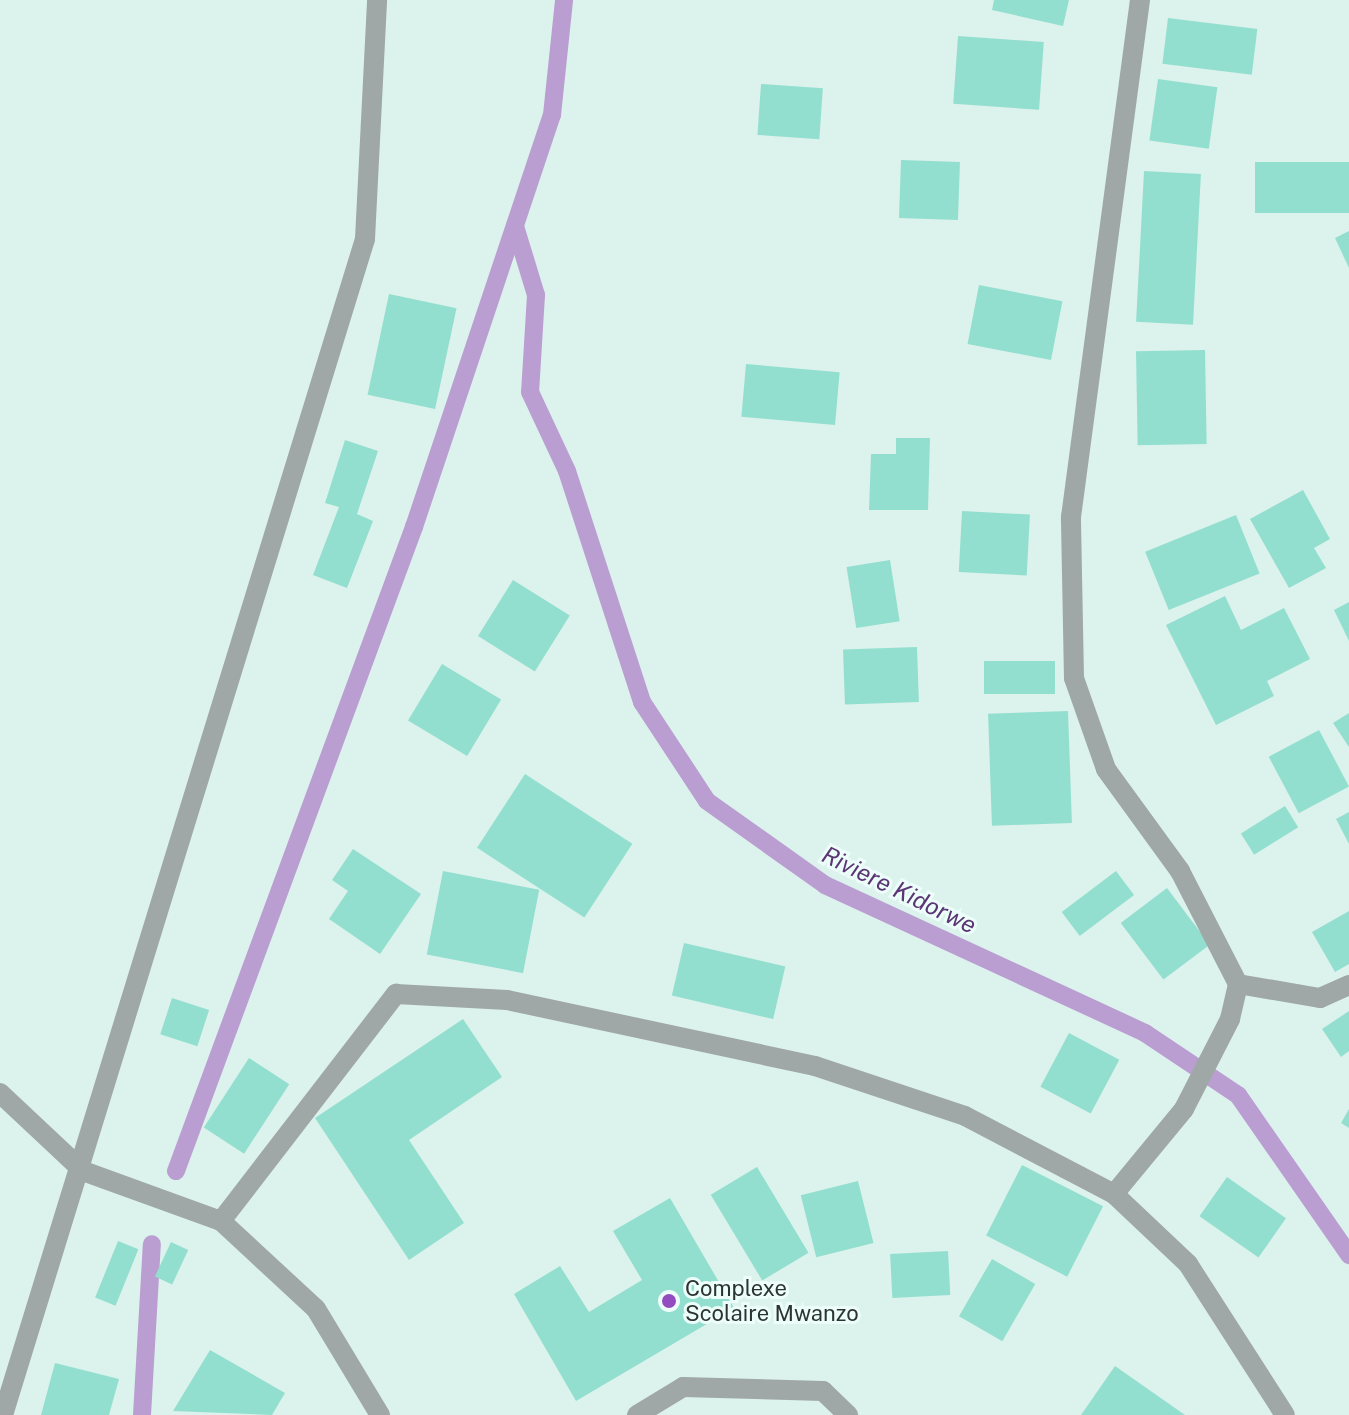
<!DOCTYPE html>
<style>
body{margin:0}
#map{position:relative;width:1349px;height:1415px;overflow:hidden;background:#dcf2ed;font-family:"Public Sans",sans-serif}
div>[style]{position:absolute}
.stream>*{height:18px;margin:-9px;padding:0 9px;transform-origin:9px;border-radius:9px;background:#bb9ed1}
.building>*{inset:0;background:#93dfcf;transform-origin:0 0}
.minor>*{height:20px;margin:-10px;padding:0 10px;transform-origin:10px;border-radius:10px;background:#9fa8a6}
.dots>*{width:22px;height:22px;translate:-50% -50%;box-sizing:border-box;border:4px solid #edfefa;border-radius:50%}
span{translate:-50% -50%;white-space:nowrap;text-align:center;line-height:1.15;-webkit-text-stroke:6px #edfefa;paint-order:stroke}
.poi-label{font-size:22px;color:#2c3432}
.left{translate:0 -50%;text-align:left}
.water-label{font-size:24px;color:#5b3674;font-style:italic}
</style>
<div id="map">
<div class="stream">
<div style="left:515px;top:226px;width:72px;rotate:73.1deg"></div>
<div style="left:536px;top:295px;width:97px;rotate:93.5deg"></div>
<div style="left:530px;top:392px;width:87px;rotate:64.9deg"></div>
<div style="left:567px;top:471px;width:243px;rotate:72deg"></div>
<div style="left:642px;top:702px;width:118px;rotate:56.7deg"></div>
<div style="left:707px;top:801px;width:145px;rotate:35.4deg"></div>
<div style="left:825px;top:885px;width:353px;rotate:24.8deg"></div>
<div style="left:1145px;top:1033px;width:112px;rotate:33.7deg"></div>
<div style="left:1238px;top:1095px;width:195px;rotate:55.2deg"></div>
<div style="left:176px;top:1171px;width:687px;rotate:-69.72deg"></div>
<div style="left:414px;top:527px;width:434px;rotate:-71.5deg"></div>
<div style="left:552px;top:115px;width:116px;rotate:-84deg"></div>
<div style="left:142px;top:1415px;width:171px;rotate:-86.7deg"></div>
</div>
<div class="building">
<div style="clip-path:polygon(994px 0,1069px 0,1063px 26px,992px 10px)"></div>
<div style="left:1168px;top:18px;width:90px;height:46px;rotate:7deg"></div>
<div style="left:958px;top:36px;width:86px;height:68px;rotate:4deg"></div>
<div style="left:1158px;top:79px;width:60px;height:62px;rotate:8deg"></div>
<div style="left:761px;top:84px;width:62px;height:51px;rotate:4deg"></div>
<div style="left:901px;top:160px;width:59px;height:58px;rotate:2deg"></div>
<div style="left:1349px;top:162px;width:51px;height:94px;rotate:90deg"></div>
<div style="left:1144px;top:171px;width:57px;height:151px;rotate:3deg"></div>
<div style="clip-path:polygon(1349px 231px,1349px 268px,1335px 238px)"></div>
<div style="left:979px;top:285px;width:85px;height:60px;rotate:11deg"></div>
<div style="left:389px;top:294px;width:69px;height:103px;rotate:12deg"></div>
<div style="left:1205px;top:350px;width:94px;height:69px;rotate:89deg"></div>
<div style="left:746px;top:364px;width:94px;height:53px;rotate:5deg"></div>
<div style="clip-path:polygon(896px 438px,930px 438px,928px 510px,869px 510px,871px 454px,896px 454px)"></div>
<div style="clip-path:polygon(345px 440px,378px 451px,357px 514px,373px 521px,347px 588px,313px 575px,339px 507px,325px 503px)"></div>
<div style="clip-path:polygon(1303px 490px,1330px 539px,1314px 548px,1326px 568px,1289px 588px,1250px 519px)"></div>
<div style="left:962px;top:511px;width:68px;height:61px;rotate:3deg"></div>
<div style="left:1236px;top:515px;width:63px;height:98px;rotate:68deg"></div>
<div style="left:890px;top:560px;width:62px;height:44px;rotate:81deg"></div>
<div style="left:513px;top:580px;width:67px;height:66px;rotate:32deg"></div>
<div style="clip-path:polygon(1225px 596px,1241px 630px,1284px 608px,1310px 659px,1267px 681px,1274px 696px,1216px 725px,1166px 625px)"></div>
<div style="clip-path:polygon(1349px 602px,1349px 641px,1334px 610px)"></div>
<div style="left:917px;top:647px;width:55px;height:74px;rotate:88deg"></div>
<div style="left:1055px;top:661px;width:33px;height:71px;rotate:90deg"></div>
<div style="left:442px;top:664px;width:69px;height:66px;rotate:31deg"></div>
<div style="left:1068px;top:711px;width:112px;height:80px;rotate:88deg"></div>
<div style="clip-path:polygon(1349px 713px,1349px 747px,1333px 723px)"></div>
<div style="left:1319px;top:730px;width:64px;height:57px;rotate:62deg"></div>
<div style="left:525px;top:774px;width:128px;height:88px;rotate:33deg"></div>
<div style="left:1285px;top:806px;width:25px;height:52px;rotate:58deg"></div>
<div style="clip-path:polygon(1349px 812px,1349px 844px,1336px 819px)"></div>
<div style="clip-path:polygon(353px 849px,421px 894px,380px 954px,329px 919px,348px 891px,332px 880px)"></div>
<div style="left:443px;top:871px;width:98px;height:85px;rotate:11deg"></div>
<div style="left:1116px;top:871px;width:30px;height:68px;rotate:53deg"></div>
<div style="left:1167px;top:888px;width:71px;height:58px;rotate:53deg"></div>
<div style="clip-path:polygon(1349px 911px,1349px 964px,1335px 972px,1312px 932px)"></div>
<div style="left:684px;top:943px;width:104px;height:54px;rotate:13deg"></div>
<div style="left:172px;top:998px;width:39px;height:38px;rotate:18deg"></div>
<div style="clip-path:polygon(1349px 1011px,1349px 1051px,1341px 1057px,1322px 1029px)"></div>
<div style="clip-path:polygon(463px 1019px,502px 1077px,409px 1140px,464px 1223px,409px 1260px,315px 1118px)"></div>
<div style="left:1069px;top:1033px;width:57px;height:61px;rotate:28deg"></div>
<div style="left:249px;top:1058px;width:48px;height:83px;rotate:33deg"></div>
<div style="clip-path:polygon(1349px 1109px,1349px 1128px,1341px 1123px)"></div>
<div style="left:1022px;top:1165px;width:91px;height:79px;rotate:27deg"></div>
<div style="left:757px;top:1167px;width:100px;height:54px;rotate:59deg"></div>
<div style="left:1227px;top:1177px;width:72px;height:48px;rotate:35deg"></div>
<div style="left:858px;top:1181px;width:64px;height:59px;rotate:76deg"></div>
<div style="clip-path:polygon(670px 1198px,734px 1308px,576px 1401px,514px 1294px,560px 1266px,589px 1312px,642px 1280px,613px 1231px)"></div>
<div style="left:118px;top:1241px;width:22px;height:61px;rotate:22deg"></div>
<div style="left:171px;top:1242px;width:19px;height:38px;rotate:25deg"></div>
<div style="left:948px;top:1251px;width:44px;height:58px;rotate:87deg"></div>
<div style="left:992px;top:1259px;width:50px;height:66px;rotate:30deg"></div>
<div style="clip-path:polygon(210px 1350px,285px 1393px,272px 1415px,173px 1411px)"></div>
<div style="clip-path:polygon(55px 1363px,119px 1379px,109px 1415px,41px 1415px)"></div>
<div style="clip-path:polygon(1115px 1366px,1185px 1415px,1081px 1415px)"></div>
</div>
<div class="minor">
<div style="left:1238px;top:984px;width:83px;rotate:9.7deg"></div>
<div style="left:1320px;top:998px;width:32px;rotate:-24deg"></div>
<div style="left:0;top:1093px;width:114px;rotate:43.2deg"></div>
<div style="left:83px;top:1171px;width:147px;rotate:19.9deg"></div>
<div style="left:221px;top:1221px;width:129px;rotate:42.8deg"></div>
<div style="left:316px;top:1309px;width:124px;rotate:58.9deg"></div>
<div style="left:1114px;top:1194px;width:102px;rotate:43.4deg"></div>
<div style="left:1188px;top:1264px;width:179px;rotate:57.3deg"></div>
<div style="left:221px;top:1221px;width:287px;rotate:-52.4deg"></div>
<div style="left:396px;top:994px;width:111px;rotate:3.1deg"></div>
<div style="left:507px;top:1000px;width:315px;rotate:12.1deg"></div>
<div style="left:815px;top:1066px;width:158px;rotate:18.4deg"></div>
<div style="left:965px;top:1116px;width:168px;rotate:27.6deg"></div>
<div style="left:1114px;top:1194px;width:110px;rotate:-50.5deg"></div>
<div style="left:1184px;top:1109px;width:101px;rotate:-62.9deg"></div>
<div style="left:1230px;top:1019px;width:36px;rotate:-77deg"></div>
<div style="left:1238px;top:984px;width:127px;rotate:-117.2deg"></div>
<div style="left:1180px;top:871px;width:126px;rotate:-126deg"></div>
<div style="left:1106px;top:769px;width:96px;rotate:-109.4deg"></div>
<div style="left:1074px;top:678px;width:161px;rotate:-91.1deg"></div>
<div style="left:1071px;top:517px;width:522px;rotate:-82.4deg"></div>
<div style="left:3px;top:1415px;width:1230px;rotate:-72.89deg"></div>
<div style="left:365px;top:239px;width:239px;rotate:-87.1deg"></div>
<div style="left:637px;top:1415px;width:54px;rotate:-31.3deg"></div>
<div style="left:683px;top:1387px;width:140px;rotate:1.6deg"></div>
<div style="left:823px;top:1391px;width:35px;rotate:44deg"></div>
</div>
<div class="dots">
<div style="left:669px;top:1301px;background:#944dc0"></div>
</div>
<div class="poi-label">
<span class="left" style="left:685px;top:1301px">Complexe<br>Scolaire Mwanzo</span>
</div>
<div class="water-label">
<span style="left:899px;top:890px;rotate:26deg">Riviere Kidorwe</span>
</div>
</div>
